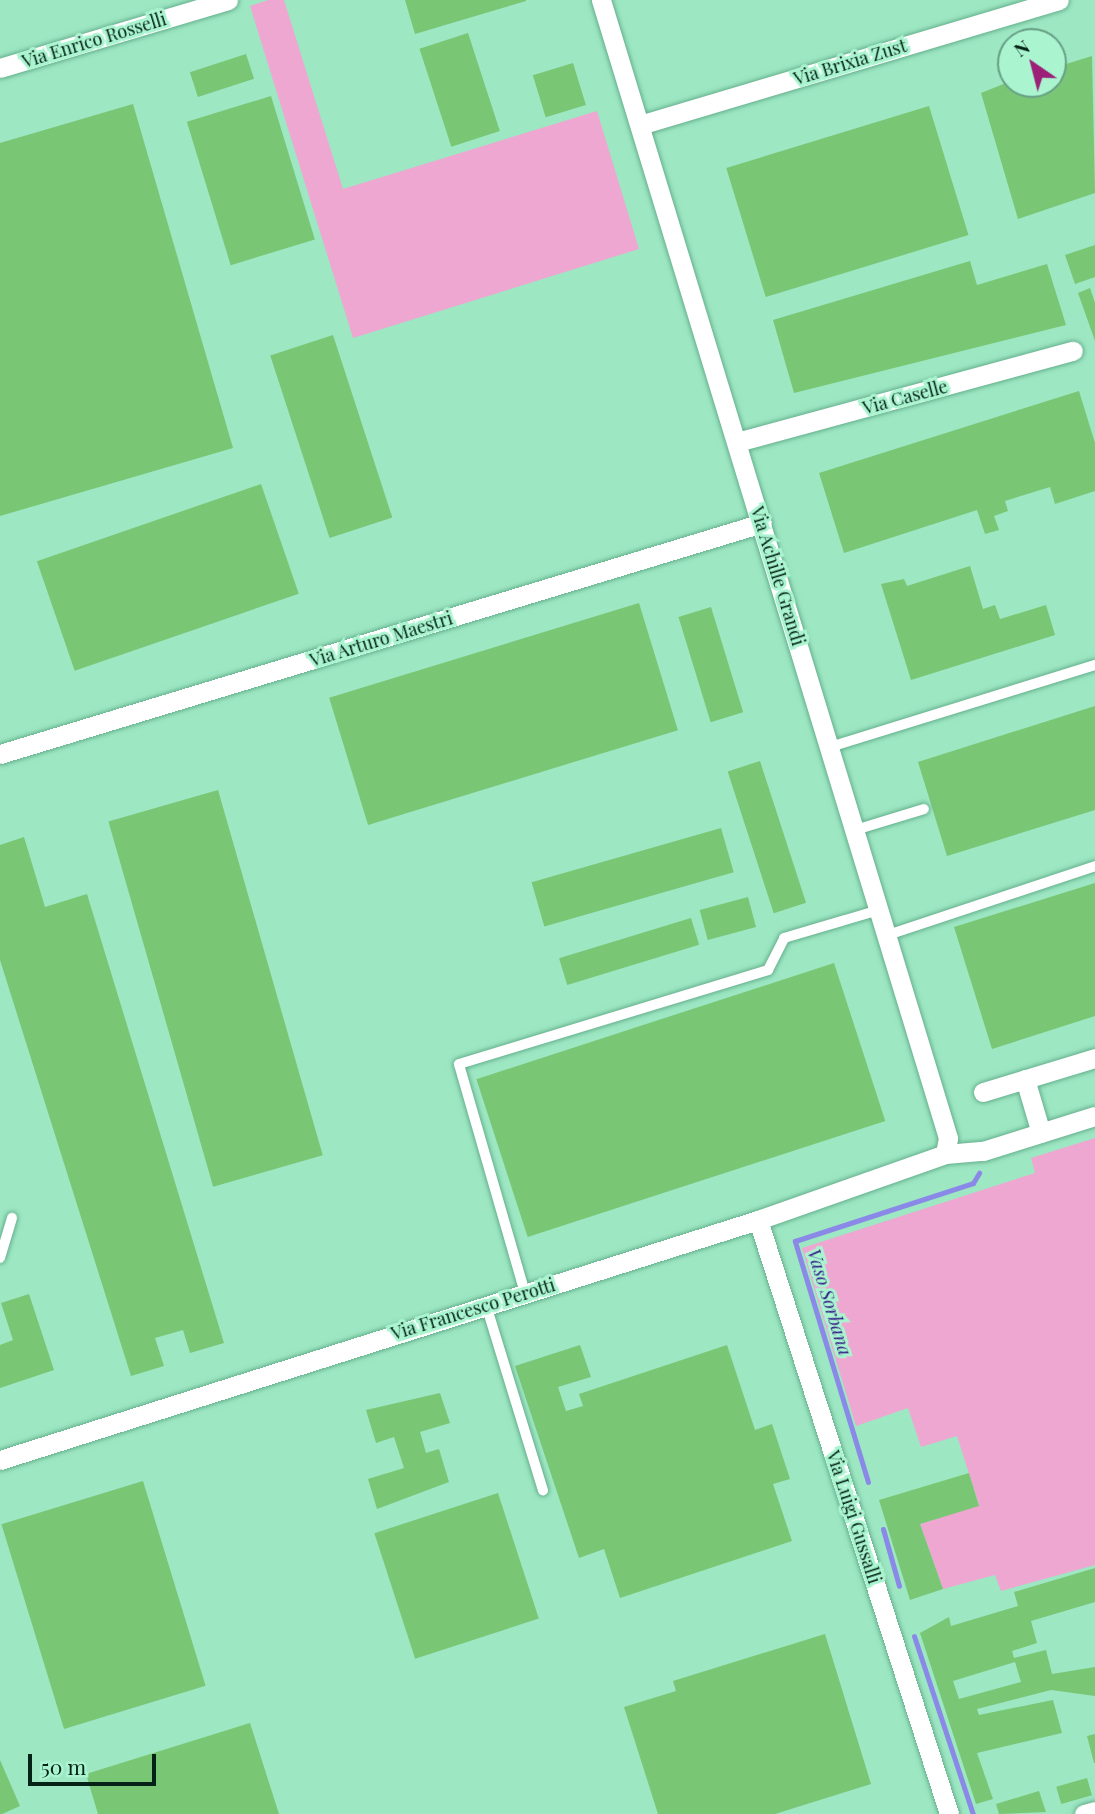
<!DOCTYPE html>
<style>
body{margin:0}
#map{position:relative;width:1095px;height:1814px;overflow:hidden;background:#9de7c3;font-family:"Playfair Display",serif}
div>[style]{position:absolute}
.green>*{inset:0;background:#eea7d1}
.stream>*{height:5px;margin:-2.5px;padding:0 2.5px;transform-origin:2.5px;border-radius:2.5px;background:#8a89e7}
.building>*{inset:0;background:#79c675;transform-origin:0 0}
.roads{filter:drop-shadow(0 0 2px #66af8d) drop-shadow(0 0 2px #66af8d)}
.lane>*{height:10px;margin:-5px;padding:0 5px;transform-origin:5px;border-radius:5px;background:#fff}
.street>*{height:19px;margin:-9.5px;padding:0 9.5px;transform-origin:9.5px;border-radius:9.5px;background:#fff}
span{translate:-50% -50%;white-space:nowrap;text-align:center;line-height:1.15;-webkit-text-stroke:6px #aaf4d0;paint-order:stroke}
.street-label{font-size:18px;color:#042316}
.water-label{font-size:19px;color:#311886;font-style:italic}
.north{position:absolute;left:997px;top:28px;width:70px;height:70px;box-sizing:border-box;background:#aaf4d0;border:2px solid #68a086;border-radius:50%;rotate:325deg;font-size:19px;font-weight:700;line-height:28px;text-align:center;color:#042316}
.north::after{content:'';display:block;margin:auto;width:24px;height:32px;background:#9c2078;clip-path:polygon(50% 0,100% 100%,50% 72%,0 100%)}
.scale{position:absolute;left:28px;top:1754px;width:128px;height:32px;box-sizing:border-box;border:4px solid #042316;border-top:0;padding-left:9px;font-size:21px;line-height:24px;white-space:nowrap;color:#042316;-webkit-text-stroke:5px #aaf4d0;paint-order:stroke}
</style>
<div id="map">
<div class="green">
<div style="clip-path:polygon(268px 0,284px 0,343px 189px,597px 111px,639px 249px,353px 338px,250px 6px)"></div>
<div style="clip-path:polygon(1095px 1138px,1095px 1565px,1001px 1591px,995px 1575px,943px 1589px,920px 1524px,979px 1505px,957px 1436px,921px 1447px,908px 1408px,856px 1426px,802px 1248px,1035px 1173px,1031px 1158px)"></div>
</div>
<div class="stream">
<div style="left:868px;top:1482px;width:252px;rotate:-106.9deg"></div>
<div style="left:795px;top:1241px;width:187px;rotate:-18deg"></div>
<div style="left:973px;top:1183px;width:12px;rotate:-59deg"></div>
<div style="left:883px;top:1529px;width:59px;rotate:74.3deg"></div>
<div style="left:914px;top:1636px;width:188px;rotate:71.7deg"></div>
</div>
<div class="building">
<div style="clip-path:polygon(405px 0,526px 0,526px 1px,415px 34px)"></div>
<div style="left:468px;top:33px;width:103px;height:51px;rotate:72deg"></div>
<div style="left:246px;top:54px;width:26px;height:59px;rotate:72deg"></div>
<div style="clip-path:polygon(1092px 56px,1095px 193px,1018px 219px,981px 93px,1011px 81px,1053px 84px,1053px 68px)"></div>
<div style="left:573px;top:63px;width:44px;height:42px;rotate:73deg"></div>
<div style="left:271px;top:96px;width:150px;height:88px;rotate:73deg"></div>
<div style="clip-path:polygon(133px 104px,233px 448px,0 516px,0 143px)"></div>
<div style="left:929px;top:106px;width:135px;height:212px;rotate:73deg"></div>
<div style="clip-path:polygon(1095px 245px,1095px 277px,1075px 284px,1065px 255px)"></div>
<div style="clip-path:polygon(970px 261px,977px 285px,1047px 264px,1066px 325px,794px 393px,773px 320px)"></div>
<div style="clip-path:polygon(1090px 288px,1095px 303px,1095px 341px,1078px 293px)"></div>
<div style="left:333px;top:335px;width:192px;height:66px;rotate:72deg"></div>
<div style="clip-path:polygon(1079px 391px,1095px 443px,1095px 491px,1055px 504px,1050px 487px,1005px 501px,1008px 511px,994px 516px,999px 530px,985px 534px,977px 510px,844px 553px,819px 473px)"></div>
<div style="left:261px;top:484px;width:116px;height:237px;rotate:71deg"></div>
<div style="clip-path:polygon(970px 566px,983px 609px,995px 605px,1000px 619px,1046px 605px,1055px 635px,911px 680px,881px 584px,904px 579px,907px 586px)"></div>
<div style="left:639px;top:603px;width:133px;height:324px;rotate:73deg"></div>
<div style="left:711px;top:607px;width:110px;height:34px;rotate:73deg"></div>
<div style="clip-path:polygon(1095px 706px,1095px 810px,947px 856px,918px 762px)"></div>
<div style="left:760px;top:761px;width:149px;height:34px;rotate:72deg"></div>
<div style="left:218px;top:790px;width:380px;height:114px;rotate:74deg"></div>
<div style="left:721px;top:828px;width:46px;height:197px;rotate:74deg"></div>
<div style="clip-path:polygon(24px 837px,45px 907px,87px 894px,224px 1343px,190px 1353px,183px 1330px,155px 1338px,164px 1366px,131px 1376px,0 960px,0 845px)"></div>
<div style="clip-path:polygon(1095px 883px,1095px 1016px,992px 1049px,954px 927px)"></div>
<div style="left:748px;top:897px;width:31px;height:50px;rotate:75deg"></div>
<div style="left:691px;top:918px;width:28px;height:138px;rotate:73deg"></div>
<div style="left:834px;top:963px;width:166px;height:376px;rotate:72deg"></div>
<div style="clip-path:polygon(29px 1294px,54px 1370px,0 1388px,0 1345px,13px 1340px,1px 1303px)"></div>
<div style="clip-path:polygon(580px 1345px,591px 1377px,558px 1387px,566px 1411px,583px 1406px,579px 1394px,727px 1345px,755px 1430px,772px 1424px,790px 1479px,773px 1484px,792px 1541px,620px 1598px,604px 1549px,579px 1558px,515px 1366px)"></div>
<div style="clip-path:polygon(440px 1393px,450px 1423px,420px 1432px,426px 1453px,439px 1449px,449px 1482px,377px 1509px,368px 1479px,404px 1468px,394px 1437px,376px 1443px,366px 1410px)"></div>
<div style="clip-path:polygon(969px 1473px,979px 1506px,920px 1524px,943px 1589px,910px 1600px,879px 1500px)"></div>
<div style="left:143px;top:1481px;width:214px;height:148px;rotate:73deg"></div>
<div style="left:498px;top:1493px;width:132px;height:130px;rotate:72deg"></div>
<div style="clip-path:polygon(evenodd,1095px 1568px,1095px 1602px,1031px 1621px,1037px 1643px,1012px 1651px,1014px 1658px,1046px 1650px,1052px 1674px,1095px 1667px,1095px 1696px,1051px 1690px,977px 1709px,979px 1715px,1053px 1700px,1062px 1733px,977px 1753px,993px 1799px,976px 1804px,920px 1633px,949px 1617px,951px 1626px,1018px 1606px,1014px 1592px,1095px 1568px,1015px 1662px,1021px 1682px,959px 1699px,953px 1681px,1015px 1662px)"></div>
<div style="clip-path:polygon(825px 1634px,871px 1784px,775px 1814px,658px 1814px,624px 1707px,676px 1691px,673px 1681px)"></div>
<div style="clip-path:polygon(250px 1723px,279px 1814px,98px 1814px,86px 1774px)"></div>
<div style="clip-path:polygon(1095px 1734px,1095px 1763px,1094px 1763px,1087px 1736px)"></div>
<div style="clip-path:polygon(0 1760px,20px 1806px,2px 1814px,0 1814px)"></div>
<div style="left:1087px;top:1778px;width:18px;height:32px;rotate:74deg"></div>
<div style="clip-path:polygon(1039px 1791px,1046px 1812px,999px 1814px,996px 1804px)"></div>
</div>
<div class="roads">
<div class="lane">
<div style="left:830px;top:747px;width:277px;rotate:-17.2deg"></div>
<div style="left:855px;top:830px;width:72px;rotate:-16.9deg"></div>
<div style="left:885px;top:936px;width:221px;rotate:-18.4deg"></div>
<div style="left:0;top:1258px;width:42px;rotate:-73.3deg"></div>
<div style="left:525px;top:1293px;width:238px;rotate:-106.1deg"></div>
<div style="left:459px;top:1064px;width:323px;rotate:-16.9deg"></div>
<div style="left:768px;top:970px;width:36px;rotate:-63deg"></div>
<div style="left:784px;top:938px;width:99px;rotate:-16.4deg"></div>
<div style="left:486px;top:1305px;width:194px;rotate:72.9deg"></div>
</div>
<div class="street">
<div style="left:601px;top:0;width:1190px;rotate:73.04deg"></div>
<div style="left:948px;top:1138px;width:16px;rotate:101deg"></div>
<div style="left:0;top:68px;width:238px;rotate:-16.6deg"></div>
<div style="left:640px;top:125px;width:437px;rotate:-16.6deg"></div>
<div style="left:737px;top:442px;width:348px;rotate:-15.2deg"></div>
<div style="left:0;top:754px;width:796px;rotate:-16.86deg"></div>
<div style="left:1025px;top:1079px;width:56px;rotate:73.5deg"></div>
<div style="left:983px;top:1092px;width:117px;rotate:-16.9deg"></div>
<div style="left:758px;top:1220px;width:624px;rotate:72.17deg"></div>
<div style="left:0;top:1460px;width:795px;rotate:-17.57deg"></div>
<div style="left:758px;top:1220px;width:198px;rotate:-19.4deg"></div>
<div style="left:945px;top:1154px;width:38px;rotate:-5deg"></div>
<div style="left:983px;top:1151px;width:117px;rotate:-17.4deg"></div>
<div style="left:1084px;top:1814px;width:11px;rotate:-15deg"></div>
</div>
</div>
<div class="street-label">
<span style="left:94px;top:40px;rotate:-17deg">Via Enrico Rosselli</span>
<span style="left:850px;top:62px;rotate:-17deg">Via Brixia Zust</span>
<span style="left:905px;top:397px;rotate:-15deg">Via Caselle</span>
<span style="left:778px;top:576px;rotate:73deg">Via Achille Grandi</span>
<span style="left:381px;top:639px;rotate:-17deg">Via Arturo Maestri</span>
<span style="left:473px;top:1309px;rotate:-17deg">Via Francesco Perotti</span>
<span style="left:854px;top:1517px;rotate:72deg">Via Luigi Gussalli</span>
</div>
<div class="water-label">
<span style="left:830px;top:1302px;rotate:73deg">Vaso Sorbana</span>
</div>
<div class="north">N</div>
<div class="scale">50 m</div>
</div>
